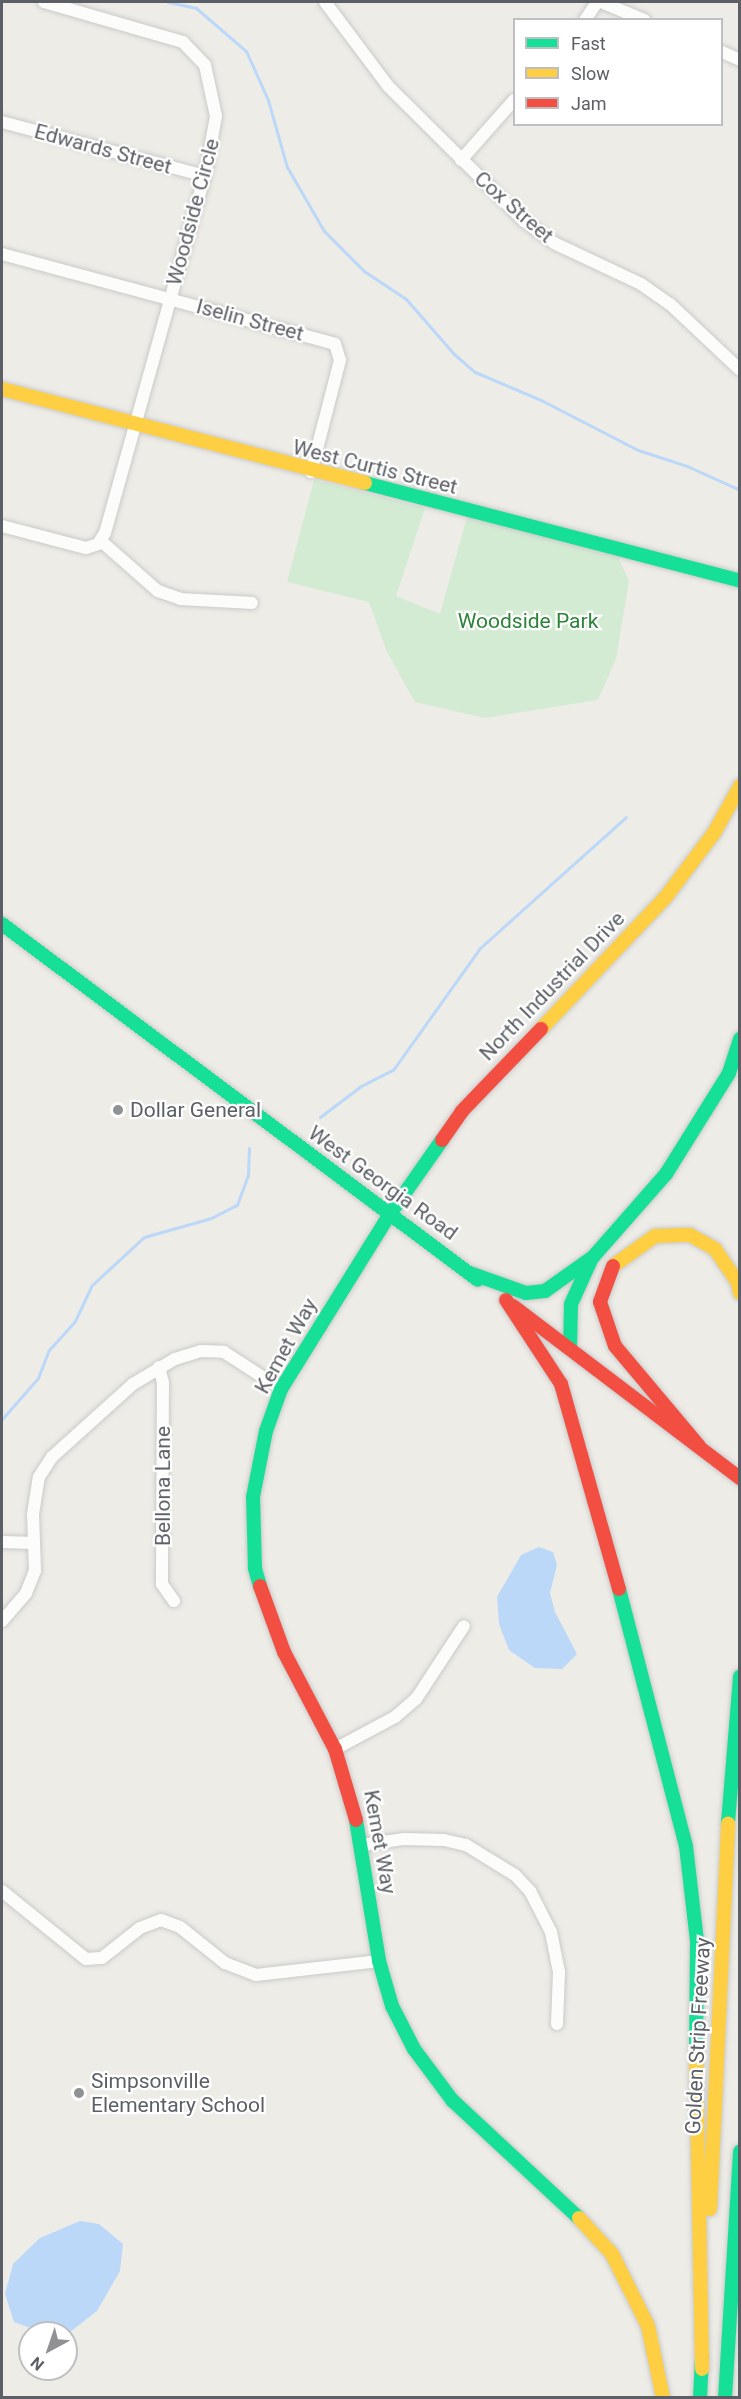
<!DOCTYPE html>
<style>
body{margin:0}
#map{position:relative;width:741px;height:2399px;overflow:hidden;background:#edece7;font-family:Roboto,sans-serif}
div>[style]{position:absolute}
.green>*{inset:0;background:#d3ebd3}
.water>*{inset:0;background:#bbd8f8}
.stream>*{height:3px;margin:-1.5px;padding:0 1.5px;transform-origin:1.5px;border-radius:1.5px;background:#bbd8f8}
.roads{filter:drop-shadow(0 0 2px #cacac9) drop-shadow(0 0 2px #cacac9)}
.street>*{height:12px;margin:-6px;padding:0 6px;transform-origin:6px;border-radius:6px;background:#fcfcfb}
.fast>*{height:14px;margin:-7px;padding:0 7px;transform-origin:7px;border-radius:7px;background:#16e098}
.slow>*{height:14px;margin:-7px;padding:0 7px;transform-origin:7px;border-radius:7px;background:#ffcf43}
.jam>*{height:14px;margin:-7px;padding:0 7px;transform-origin:7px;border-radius:7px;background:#f24e42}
.dots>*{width:16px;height:16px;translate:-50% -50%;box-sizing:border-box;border:3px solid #fff;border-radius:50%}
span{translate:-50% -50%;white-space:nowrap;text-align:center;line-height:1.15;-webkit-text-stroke:4.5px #fff;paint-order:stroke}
.street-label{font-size:21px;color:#5c6066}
.park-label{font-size:21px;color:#2c8438}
.poi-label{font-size:21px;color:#5c6066}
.left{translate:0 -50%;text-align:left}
.frame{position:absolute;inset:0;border:3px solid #5c6066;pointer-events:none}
.legend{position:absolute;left:513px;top:18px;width:210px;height:108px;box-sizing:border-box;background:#fff;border:2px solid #bebfc2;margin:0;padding:8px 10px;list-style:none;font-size:18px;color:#5c6066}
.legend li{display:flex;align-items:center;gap:12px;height:30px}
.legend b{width:30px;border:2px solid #bebfc2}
.north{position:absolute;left:18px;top:2321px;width:60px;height:60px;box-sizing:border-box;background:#fff;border:2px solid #bebfc2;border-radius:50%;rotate:220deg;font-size:16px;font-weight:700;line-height:24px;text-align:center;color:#5c6066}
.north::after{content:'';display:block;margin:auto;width:21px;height:27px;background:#8f9193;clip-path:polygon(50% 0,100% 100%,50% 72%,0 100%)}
</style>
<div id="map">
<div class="green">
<div style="clip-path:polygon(314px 480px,425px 508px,396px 596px,440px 614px,467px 517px,617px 555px,629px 581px,616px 659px,598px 700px,485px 718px,415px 702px,387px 652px,369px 602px,287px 582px)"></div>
</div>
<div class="water">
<div style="clip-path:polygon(539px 1547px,553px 1552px,557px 1565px,550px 1593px,555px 1612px,577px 1654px,562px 1669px,535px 1668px,509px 1650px,499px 1624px,497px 1597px,521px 1555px)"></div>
<div style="clip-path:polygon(80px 2221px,99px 2224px,123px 2244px,120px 2271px,97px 2311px,66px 2335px,44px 2333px,14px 2322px,5px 2294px,13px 2264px,40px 2238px)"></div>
</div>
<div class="stream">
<div style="left:168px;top:2px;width:29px;rotate:12deg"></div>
<div style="left:196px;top:8px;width:66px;rotate:40.7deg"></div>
<div style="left:246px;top:51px;width:54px;rotate:65.8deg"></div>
<div style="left:268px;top:100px;width:70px;rotate:74.2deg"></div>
<div style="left:287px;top:167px;width:74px;rotate:60deg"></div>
<div style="left:324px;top:231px;width:57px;rotate:45deg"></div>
<div style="left:364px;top:271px;width:50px;rotate:33.7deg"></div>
<div style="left:406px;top:299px;width:73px;rotate:48.9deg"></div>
<div style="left:454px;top:354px;width:28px;rotate:41deg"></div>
<div style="left:475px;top:372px;width:72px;rotate:23deg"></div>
<div style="left:541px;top:400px;width:109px;rotate:27.3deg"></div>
<div style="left:638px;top:450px;width:52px;rotate:18.1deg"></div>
<div style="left:687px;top:466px;width:58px;rotate:24.4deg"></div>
<div style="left:320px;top:1117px;width:51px;rotate:-37.1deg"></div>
<div style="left:361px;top:1086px;width:36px;rotate:-27deg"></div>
<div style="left:393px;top:1070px;width:150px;rotate:-54.5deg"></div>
<div style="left:480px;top:948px;width:196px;rotate:-41.9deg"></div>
<div style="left:2px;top:1419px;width:55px;rotate:-48.7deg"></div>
<div style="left:38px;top:1378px;width:30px;rotate:-69deg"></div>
<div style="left:49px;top:1350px;width:39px;rotate:-48deg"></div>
<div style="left:75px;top:1321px;width:38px;rotate:-65deg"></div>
<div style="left:91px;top:1286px;width:72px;rotate:-42.8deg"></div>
<div style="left:144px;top:1237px;width:70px;rotate:-15.8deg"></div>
<div style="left:211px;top:1218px;width:29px;rotate:-27deg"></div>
<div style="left:237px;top:1205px;width:32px;rotate:-70deg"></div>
<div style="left:248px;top:1175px;width:27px;rotate:-88deg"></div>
</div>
<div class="roads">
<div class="street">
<div style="left:325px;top:2px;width:105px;rotate:53.1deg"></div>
<div style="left:388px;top:86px;width:192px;rotate:44.8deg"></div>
<div style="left:524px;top:221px;width:37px;rotate:36deg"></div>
<div style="left:554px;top:243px;width:96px;rotate:25.2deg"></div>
<div style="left:641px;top:284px;width:35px;rotate:35deg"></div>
<div style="left:670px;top:304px;width:96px;rotate:43.3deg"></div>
<div style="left:601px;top:2px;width:47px;rotate:22.7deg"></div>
<div style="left:585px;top:20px;width:22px;rotate:-56deg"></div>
<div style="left:722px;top:52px;width:20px;rotate:24deg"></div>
<div style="left:2px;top:122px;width:210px;rotate:14.9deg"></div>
<div style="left:461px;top:160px;width:80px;rotate:-48.5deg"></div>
<div style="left:2px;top:254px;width:345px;rotate:15.1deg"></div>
<div style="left:335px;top:344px;width:17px;rotate:73deg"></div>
<div style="left:340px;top:360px;width:116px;rotate:104.5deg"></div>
<div style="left:2px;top:526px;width:87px;rotate:14.7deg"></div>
<div style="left:86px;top:548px;width:13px;rotate:-18deg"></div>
<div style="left:98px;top:544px;width:13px;rotate:-58deg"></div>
<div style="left:105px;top:533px;width:371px;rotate:-74.4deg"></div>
<div style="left:205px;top:176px;width:61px;rotate:-79.6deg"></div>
<div style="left:216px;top:116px;width:52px;rotate:-102.2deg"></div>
<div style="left:205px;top:65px;width:32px;rotate:-134deg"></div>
<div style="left:183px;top:42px;width:145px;rotate:-163.9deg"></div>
<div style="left:101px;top:541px;width:76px;rotate:41.3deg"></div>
<div style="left:158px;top:591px;width:24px;rotate:19deg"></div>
<div style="left:181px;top:599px;width:71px;rotate:3.2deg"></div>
<div style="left:159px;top:1367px;width:16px;rotate:76deg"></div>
<div style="left:163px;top:1383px;width:201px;rotate:90.3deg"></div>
<div style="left:162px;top:1584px;width:21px;rotate:55deg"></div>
<div style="left:2px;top:1542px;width:32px;rotate:2deg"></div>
<div style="left:2px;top:1621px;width:37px;rotate:-49deg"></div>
<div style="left:26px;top:1593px;width:24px;rotate:-68deg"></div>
<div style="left:35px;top:1571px;width:57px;rotate:-92deg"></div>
<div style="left:33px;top:1514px;width:37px;rotate:-81deg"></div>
<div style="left:39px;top:1477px;width:24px;rotate:-57deg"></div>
<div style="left:52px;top:1457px;width:109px;rotate:-42deg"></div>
<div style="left:133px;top:1384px;width:49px;rotate:-30.8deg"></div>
<div style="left:175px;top:1359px;width:27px;rotate:-17deg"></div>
<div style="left:201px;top:1351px;width:23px;rotate:2deg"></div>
<div style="left:224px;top:1352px;width:68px;rotate:33deg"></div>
<div style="left:335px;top:1749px;width:68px;rotate:-28.1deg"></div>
<div style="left:395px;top:1717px;width:28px;rotate:-41deg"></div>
<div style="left:416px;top:1699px;width:87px;rotate:-56.7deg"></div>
<div style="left:362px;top:1845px;width:41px;rotate:-8.3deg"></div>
<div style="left:403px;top:1839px;width:41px;rotate:1.4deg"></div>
<div style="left:444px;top:1840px;width:23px;rotate:13deg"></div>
<div style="left:466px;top:1845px;width:57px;rotate:31.5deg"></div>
<div style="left:515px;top:1875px;width:22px;rotate:47deg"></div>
<div style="left:530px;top:1891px;width:46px;rotate:62.9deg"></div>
<div style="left:551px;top:1932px;width:41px;rotate:78.7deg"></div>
<div style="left:559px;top:1972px;width:52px;rotate:92.2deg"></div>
<div style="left:2px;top:1891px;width:108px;rotate:39deg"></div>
<div style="left:86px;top:1959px;width:16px;rotate:-4deg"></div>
<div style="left:102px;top:1958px;width:48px;rotate:-38.3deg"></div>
<div style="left:140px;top:1928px;width:22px;rotate:-21deg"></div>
<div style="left:161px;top:1920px;width:20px;rotate:20deg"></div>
<div style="left:180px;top:1927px;width:58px;rotate:38.7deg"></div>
<div style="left:225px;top:1963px;width:33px;rotate:21deg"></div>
<div style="left:256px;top:1975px;width:124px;rotate:-6.5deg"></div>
</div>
<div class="fast">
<div style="left:365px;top:483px;width:388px;rotate:14.6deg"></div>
<div style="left:2px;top:924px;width:594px;rotate:36.79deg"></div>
<div style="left:470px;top:1273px;width:59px;rotate:19.7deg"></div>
<div style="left:526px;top:1293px;width:19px;rotate:-6deg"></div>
<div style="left:545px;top:1291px;width:59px;rotate:-35.3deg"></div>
<div style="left:593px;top:1257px;width:111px;rotate:-48.7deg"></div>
<div style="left:666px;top:1174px;width:119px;rotate:-58deg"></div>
<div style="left:729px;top:1073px;width:36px;rotate:-72deg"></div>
<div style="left:570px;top:1349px;width:45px;rotate:-88.7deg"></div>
<div style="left:571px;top:1304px;width:48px;rotate:-65.6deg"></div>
<div style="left:260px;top:1586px;width:19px;rotate:-106deg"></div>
<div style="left:255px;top:1568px;width:71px;rotate:-91.6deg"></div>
<div style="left:253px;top:1497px;width:67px;rotate:-78.9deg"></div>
<div style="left:266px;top:1431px;width:45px;rotate:-70.3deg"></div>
<div style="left:281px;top:1389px;width:206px;rotate:-58.1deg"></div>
<div style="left:390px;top:1214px;width:90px;rotate:-54.9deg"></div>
<div style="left:619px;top:1589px;width:266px;rotate:75.4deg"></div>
<div style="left:686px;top:1846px;width:96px;rotate:83.4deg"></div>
<div style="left:697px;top:1941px;width:110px;rotate:90.5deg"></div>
<div style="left:356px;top:1820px;width:143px;rotate:80.7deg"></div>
<div style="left:379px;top:1961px;width:47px;rotate:73.9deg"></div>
<div style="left:392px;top:2006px;width:48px;rotate:62.9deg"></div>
<div style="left:414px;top:2049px;width:64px;rotate:53.3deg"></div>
<div style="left:452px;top:2100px;width:173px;rotate:42.9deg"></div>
<div style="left:728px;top:1823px;width:147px;rotate:-85.3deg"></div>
<div style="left:700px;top:2398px;width:41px;rotate:-87.2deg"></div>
<div style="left:725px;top:2398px;width:247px;rotate:-86.5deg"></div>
</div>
<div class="slow">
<div style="left:2px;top:389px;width:375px;rotate:14.5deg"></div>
<div style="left:541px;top:1029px;width:180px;rotate:-46.6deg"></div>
<div style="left:665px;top:898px;width:81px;rotate:-53deg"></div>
<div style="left:714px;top:833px;width:54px;rotate:-61deg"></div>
<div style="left:613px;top:1266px;width:52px;rotate:-35.5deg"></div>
<div style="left:655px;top:1236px;width:35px;rotate:-2deg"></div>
<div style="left:690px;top:1235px;width:29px;rotate:29deg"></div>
<div style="left:715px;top:1249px;width:41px;rotate:55.9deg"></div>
<div style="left:738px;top:1283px;width:10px;rotate:79deg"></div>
<div style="left:696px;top:2051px;width:318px;rotate:88.9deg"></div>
<div style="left:710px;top:2209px;width:386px;rotate:-87.3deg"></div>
<div style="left:579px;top:2218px;width:49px;rotate:47.5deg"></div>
<div style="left:612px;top:2254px;width:80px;rotate:63.4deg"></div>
<div style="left:648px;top:2326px;width:74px;rotate:78.2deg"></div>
</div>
<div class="jam">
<div style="left:442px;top:1140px;width:35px;rotate:-55deg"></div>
<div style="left:462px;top:1111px;width:114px;rotate:-46.1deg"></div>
<div style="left:613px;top:1266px;width:38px;rotate:110deg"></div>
<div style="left:600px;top:1302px;width:46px;rotate:71.2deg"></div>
<div style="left:615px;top:1346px;width:131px;rotate:50deg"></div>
<div style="left:506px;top:1300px;width:100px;rotate:56.8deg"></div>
<div style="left:561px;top:1384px;width:213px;rotate:74.2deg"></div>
<div style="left:513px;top:1306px;width:285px;rotate:37.2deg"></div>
<div style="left:260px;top:1586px;width:70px;rotate:70deg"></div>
<div style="left:284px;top:1652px;width:110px;rotate:62.3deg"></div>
<div style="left:335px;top:1749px;width:74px;rotate:73.5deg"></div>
</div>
</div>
<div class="dots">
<div style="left:118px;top:1110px;background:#8f9193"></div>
<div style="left:79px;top:2093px;background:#8f9193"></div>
</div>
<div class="street-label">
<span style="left:103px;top:149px;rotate:15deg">Edwards Street</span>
<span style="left:514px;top:207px;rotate:41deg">Cox Street</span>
<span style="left:193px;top:212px;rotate:-75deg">Woodside Circle</span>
<span style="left:250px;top:320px;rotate:15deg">Iselin Street</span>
<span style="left:375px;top:467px;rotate:14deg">West Curtis Street</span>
<span style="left:552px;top:986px;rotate:-46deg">North Industrial Drive</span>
<span style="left:383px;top:1183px;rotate:36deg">West Georgia Road</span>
<span style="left:286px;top:1346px;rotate:-61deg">Kemet Way</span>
<span style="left:163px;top:1486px;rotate:-90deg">Bellona Lane</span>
<span style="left:380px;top:1842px;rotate:80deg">Kemet Way</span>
<span style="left:698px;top:2036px;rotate:-87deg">Golden Strip Freeway</span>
</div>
<div class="park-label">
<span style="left:528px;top:621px">Woodside Park</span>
</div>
<div class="poi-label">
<span class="left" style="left:130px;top:1110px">Dollar General</span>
<span class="left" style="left:91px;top:2093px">Simpsonville<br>Elementary School</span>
</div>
<div class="frame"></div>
<ul class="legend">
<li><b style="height:8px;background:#16e098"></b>Fast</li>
<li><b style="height:8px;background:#ffcf43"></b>Slow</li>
<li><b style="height:8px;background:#f24e42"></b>Jam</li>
</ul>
<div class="north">N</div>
</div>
